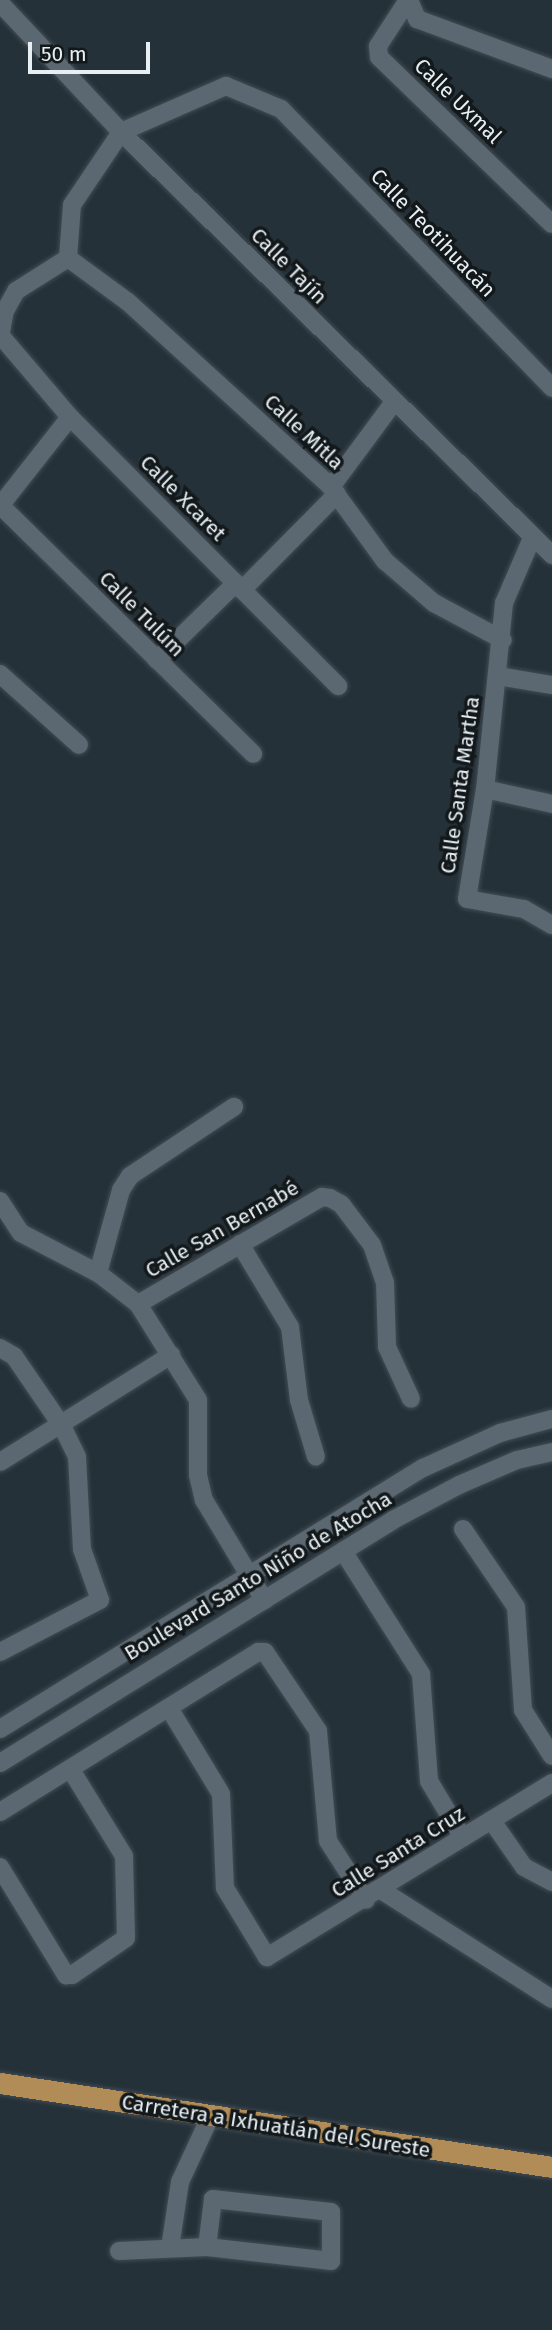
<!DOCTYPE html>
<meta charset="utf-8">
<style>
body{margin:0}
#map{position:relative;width:552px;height:2330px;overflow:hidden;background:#253139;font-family:"Fira Sans",sans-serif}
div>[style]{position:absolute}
.roads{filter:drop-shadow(0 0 2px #424c53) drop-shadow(0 0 2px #424c53)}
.minor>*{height:18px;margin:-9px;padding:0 9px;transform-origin:9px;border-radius:9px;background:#5b6871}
.major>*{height:21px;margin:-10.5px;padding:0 10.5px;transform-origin:10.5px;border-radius:10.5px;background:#b18c57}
span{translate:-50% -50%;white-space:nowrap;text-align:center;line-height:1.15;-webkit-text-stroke:7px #13181b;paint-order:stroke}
.street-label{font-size:21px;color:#e7eff4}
.scale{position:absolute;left:28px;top:42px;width:122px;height:32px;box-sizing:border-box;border:4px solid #e7eff4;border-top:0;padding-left:9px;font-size:21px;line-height:24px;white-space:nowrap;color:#e7eff4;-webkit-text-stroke:5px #13181b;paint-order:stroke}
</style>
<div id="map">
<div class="roads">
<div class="minor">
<div style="left:408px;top:0;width:55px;rotate:123.1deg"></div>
<div style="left:378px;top:46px;width:11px;rotate:85deg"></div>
<div style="left:379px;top:57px;width:240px;rotate:44deg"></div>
<div style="left:409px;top:0;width:21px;rotate:67deg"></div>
<div style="left:417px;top:19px;width:144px;rotate:20.3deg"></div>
<div style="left:0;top:3px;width:177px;rotate:46.8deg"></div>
<div style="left:121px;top:132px;width:604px;rotate:44.46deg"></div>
<div style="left:68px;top:258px;width:53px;rotate:-85.7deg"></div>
<div style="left:72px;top:205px;width:88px;rotate:-56.1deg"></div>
<div style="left:121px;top:132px;width:115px;rotate:-23.7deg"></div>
<div style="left:226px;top:86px;width:60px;rotate:22.7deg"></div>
<div style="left:281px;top:109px;width:389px;rotate:45.8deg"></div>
<div style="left:68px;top:258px;width:74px;rotate:36.3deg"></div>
<div style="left:128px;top:302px;width:275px;rotate:42.3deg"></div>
<div style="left:331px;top:487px;width:92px;rotate:53.9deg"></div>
<div style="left:385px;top:561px;width:65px;rotate:40.6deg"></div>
<div style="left:434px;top:603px;width:78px;rotate:28.2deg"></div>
<div style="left:1px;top:336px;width:106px;rotate:49.6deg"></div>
<div style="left:70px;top:417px;width:380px;rotate:45.1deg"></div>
<div style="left:0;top:338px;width:27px;rotate:-80deg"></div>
<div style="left:5px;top:311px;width:23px;rotate:-61deg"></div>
<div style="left:16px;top:291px;width:62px;rotate:-32.4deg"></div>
<div style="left:331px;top:487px;width:106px;rotate:-53.5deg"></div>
<div style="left:0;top:505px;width:355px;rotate:44.5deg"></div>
<div style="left:0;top:506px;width:113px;rotate:-51.8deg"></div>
<div style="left:532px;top:538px;width:71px;rotate:113.3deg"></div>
<div style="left:504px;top:603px;width:187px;rotate:95.8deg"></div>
<div style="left:485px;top:789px;width:111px;rotate:99.3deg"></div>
<div style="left:467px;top:899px;width:58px;rotate:10deg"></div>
<div style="left:524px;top:909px;width:32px;rotate:30deg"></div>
<div style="left:242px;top:590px;width:135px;rotate:-45.3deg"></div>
<div style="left:157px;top:660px;width:110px;rotate:-44.3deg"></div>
<div style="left:0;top:674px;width:106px;rotate:41.9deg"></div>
<div style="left:498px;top:676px;width:55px;rotate:9.5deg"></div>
<div style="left:485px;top:789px;width:69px;rotate:12.6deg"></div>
<div style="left:0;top:1201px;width:38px;rotate:57deg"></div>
<div style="left:21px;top:1233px;width:87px;rotate:27.5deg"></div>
<div style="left:98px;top:1273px;width:51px;rotate:37.8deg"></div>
<div style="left:138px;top:1304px;width:113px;rotate:58deg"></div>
<div style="left:198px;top:1400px;width:75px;rotate:90deg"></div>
<div style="left:198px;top:1475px;width:26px;rotate:77deg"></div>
<div style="left:204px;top:1500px;width:117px;rotate:59deg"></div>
<div style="left:240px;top:1244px;width:97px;rotate:58.9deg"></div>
<div style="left:290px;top:1327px;width:74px;rotate:83deg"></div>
<div style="left:299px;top:1400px;width:59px;rotate:73.4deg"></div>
<div style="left:98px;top:1273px;width:86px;rotate:-74.5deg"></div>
<div style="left:121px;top:1190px;width:17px;rotate:-57deg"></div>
<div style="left:130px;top:1176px;width:125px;rotate:-33.6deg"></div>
<div style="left:138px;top:1304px;width:213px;rotate:-30.2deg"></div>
<div style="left:322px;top:1197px;width:8px;rotate:7deg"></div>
<div style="left:330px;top:1198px;width:13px;rotate:29deg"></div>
<div style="left:341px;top:1204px;width:51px;rotate:52.9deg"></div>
<div style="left:372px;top:1245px;width:39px;rotate:71deg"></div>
<div style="left:385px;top:1282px;width:65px;rotate:88.2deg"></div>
<div style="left:387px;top:1347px;width:57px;rotate:65.2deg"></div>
<div style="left:0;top:1348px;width:16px;rotate:30deg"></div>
<div style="left:14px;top:1356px;width:85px;rotate:55.6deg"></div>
<div style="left:62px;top:1426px;width:34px;rotate:64deg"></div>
<div style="left:77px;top:1457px;width:92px;rotate:86.9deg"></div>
<div style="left:82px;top:1549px;width:54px;rotate:70.6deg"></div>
<div style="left:100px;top:1600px;width:113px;rotate:152.5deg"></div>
<div style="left:0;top:1462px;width:202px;rotate:-32deg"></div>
<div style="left:463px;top:1529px;width:94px;rotate:55.8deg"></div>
<div style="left:516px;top:1607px;width:103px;rotate:86.1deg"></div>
<div style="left:523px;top:1710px;width:54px;rotate:57.8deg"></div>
<div style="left:343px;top:1551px;width:146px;rotate:57.6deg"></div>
<div style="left:421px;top:1674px;width:107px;rotate:85.7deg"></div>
<div style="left:429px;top:1781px;width:66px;rotate:59.2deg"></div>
<div style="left:169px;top:1708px;width:100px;rotate:58.8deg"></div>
<div style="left:221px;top:1794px;width:94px;rotate:87.6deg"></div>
<div style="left:225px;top:1888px;width:81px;rotate:58.7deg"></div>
<div style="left:267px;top:1957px;width:334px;rotate:-31.4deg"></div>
<div style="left:0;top:1729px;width:497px;rotate:-31.7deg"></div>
<div style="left:423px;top:1468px;width:85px;rotate:-24.4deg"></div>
<div style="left:500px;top:1433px;width:54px;rotate:-15.1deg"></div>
<div style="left:0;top:1763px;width:462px;rotate:-31.7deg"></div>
<div style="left:393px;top:1520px;width:75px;rotate:-27.9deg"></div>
<div style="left:459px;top:1485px;width:63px;rotate:-23.3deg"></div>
<div style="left:517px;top:1460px;width:36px;rotate:-13deg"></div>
<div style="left:0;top:1812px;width:304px;rotate:-31.8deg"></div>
<div style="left:258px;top:1652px;width:7px"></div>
<div style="left:265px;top:1652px;width:95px;rotate:56.1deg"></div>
<div style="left:318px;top:1731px;width:110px;rotate:84.8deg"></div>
<div style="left:328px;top:1841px;width:70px;rotate:57.2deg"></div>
<div style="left:492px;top:1821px;width:56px;rotate:55.2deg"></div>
<div style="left:524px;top:1867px;width:32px;rotate:28deg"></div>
<div style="left:0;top:1867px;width:127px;rotate:58.6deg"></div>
<div style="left:66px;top:1975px;width:6px"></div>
<div style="left:72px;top:1975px;width:65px;rotate:-34.4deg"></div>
<div style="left:126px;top:1938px;width:82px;rotate:-91.4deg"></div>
<div style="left:124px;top:1856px;width:101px;rotate:-121.6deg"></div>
<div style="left:381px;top:1890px;width:203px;rotate:32.5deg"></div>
<div style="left:170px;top:2248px;width:67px;rotate:-81.4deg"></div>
<div style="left:180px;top:2182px;width:72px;rotate:-65.2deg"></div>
<div style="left:119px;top:2251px;width:88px;rotate:-2.6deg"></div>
<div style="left:207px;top:2247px;width:125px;rotate:6.4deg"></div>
<div style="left:331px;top:2261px;width:49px;rotate:-90deg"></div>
<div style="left:331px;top:2212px;width:119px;rotate:-173.7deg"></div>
<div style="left:213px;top:2199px;width:48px;rotate:97.1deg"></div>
</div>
<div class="major">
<div style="left:0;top:2083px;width:558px;rotate:8.65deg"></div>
</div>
</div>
<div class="street-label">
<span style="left:458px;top:101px;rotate:44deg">Calle Uxmal</span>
<span style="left:433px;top:233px;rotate:46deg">Calle Teotihuacán</span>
<span style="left:289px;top:266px;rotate:45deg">Calle Tajín</span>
<span style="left:304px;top:432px;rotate:43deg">Calle Mitla</span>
<span style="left:183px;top:498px;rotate:45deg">Calle Xcaret</span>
<span style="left:142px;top:614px;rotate:45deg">Calle Tulúm</span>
<span style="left:460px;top:785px;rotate:-82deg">Calle Santa Martha</span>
<span style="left:222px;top:1229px;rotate:-30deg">Calle San Bernabé</span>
<span style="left:258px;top:1576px;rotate:-31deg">Boulevard Santo Niño de Atocha</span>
<span style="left:398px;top:1852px;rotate:-32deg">Calle Santa Cruz</span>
<span style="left:276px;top:2126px;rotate:9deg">Carretera a Ixhuatlán del Sureste</span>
</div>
<div class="scale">50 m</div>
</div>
